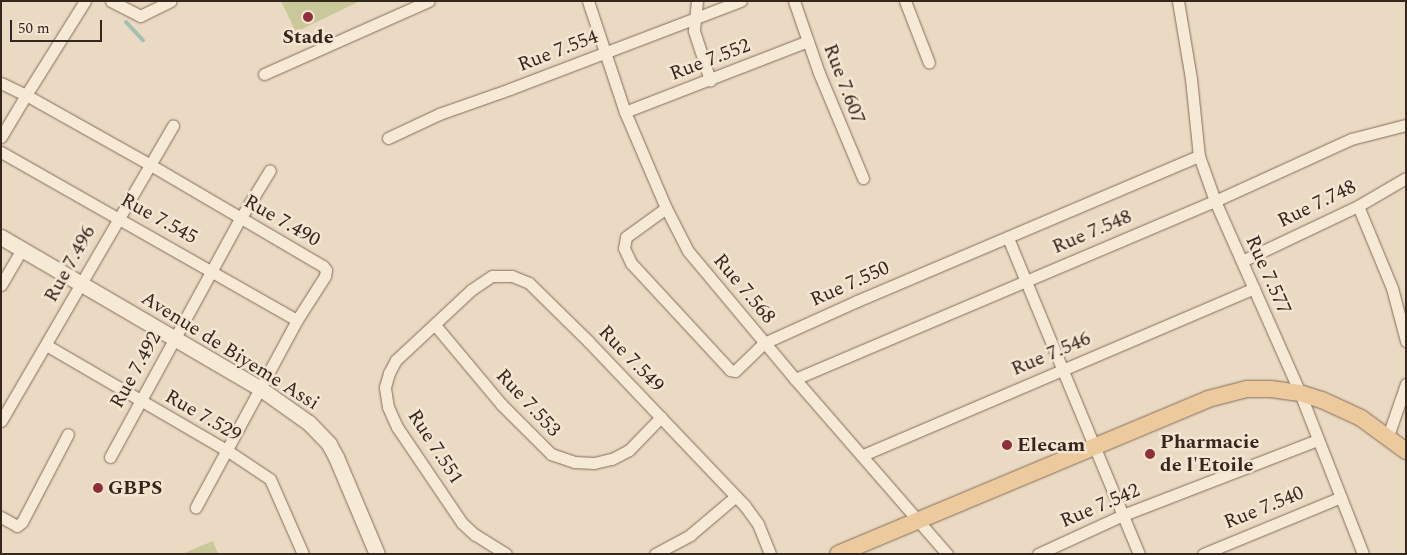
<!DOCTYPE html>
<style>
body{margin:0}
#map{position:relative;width:1407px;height:555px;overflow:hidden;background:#ebdac3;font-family:Spectral,serif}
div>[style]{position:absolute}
.green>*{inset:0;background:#c8c898}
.stream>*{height:4px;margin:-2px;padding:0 2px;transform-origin:2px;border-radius:2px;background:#a5beb4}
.roads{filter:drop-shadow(0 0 1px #846c5b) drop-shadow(0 0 1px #846c5b)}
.street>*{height:11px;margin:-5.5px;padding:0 5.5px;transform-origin:5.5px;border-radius:5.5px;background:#f6e9d6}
.secondary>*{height:15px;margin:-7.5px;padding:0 7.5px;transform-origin:7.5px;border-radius:7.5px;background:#f6e9d6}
.primary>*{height:16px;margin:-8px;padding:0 8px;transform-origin:8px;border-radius:8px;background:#ecca9d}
.dots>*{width:14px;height:14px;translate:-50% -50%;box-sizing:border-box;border:2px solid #f3e5d2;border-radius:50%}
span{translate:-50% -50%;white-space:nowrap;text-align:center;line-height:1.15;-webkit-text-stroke:5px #f3e5d2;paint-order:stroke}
.poi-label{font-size:20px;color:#35261e;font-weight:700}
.left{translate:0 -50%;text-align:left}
.street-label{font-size:20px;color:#35261e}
.frame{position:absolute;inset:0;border:2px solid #35261e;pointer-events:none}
.scale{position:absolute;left:10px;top:20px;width:92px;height:22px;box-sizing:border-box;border:2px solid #35261e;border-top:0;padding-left:6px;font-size:15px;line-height:18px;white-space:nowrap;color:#35261e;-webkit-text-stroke:4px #f3e5d2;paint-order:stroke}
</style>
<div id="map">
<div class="green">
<div style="clip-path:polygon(281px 1px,360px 1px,296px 32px)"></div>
<div style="clip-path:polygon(213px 541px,218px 554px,182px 554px)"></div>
</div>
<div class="stream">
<div style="left:126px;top:22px;width:25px;rotate:47deg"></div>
</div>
<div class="roads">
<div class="street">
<div style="left:111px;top:1px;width:33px;rotate:27deg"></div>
<div style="left:140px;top:16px;width:34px;rotate:-26deg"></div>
<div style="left:588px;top:1px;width:117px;rotate:71.6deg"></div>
<div style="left:625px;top:112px;width:104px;rotate:66.9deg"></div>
<div style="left:666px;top:208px;width:48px;rotate:62.9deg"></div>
<div style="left:688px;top:251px;width:167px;rotate:50.1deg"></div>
<div style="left:795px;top:379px;width:232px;rotate:49deg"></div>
<div style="left:697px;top:1px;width:30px;rotate:96deg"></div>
<div style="left:694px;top:31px;width:52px;rotate:71.9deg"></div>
<div style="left:794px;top:1px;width:76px;rotate:70.9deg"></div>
<div style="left:819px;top:73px;width:114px;rotate:67.3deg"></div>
<div style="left:905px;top:1px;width:66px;rotate:68.8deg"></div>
<div style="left:1178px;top:1px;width:79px;rotate:80.5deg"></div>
<div style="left:1191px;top:79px;width:77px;rotate:84.1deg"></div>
<div style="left:1199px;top:156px;width:48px;rotate:70.4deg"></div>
<div style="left:1215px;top:201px;width:210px;rotate:66.1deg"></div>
<div style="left:1300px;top:393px;width:173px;rotate:68.6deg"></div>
<div style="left:264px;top:74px;width:180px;rotate:-23.9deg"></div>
<div style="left:1px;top:83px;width:28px;rotate:26deg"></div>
<div style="left:26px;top:95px;width:111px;rotate:-57.9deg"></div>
<div style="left:625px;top:112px;width:196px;rotate:-21.2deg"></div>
<div style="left:1px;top:137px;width:49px;rotate:-59.2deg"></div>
<div style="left:26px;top:95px;width:141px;rotate:29.3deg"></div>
<div style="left:149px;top:164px;width:202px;rotate:30.4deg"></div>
<div style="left:323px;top:266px;width:5px;rotate:53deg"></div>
<div style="left:326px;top:270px;width:6px;rotate:99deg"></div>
<div style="left:325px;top:276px;width:52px;rotate:122.5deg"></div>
<div style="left:297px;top:320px;width:213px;rotate:118.4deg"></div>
<div style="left:388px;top:138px;width:56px;rotate:-25.2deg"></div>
<div style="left:439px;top:114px;width:75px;rotate:-19.4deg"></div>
<div style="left:510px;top:89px;width:247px;rotate:-20.9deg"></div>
<div style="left:1px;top:152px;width:340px;rotate:29.6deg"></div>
<div style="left:1358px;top:206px;width:89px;rotate:67.5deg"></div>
<div style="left:1392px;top:288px;width:55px;rotate:75.2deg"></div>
<div style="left:666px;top:208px;width:49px;rotate:144.1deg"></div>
<div style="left:626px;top:237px;width:11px;rotate:100deg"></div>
<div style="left:624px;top:248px;width:17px;rotate:65deg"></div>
<div style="left:631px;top:263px;width:146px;rotate:47.2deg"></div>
<div style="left:730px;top:370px;width:5px;rotate:11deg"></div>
<div style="left:735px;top:371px;width:40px;rotate:-44deg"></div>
<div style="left:764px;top:343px;width:102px;rotate:-24.3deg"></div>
<div style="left:857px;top:301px;width:371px;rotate:-23deg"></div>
<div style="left:1008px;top:238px;width:342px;rotate:67.5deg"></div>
<div style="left:1242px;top:261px;width:128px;rotate:-25.4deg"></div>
<div style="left:1358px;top:206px;width:56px;rotate:-30.3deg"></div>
<div style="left:1px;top:285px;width:42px;rotate:-59.7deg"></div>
<div style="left:435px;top:325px;width:103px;rotate:50.1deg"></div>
<div style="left:501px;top:404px;width:71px;rotate:45deg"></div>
<div style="left:551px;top:454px;width:24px;rotate:19deg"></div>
<div style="left:574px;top:462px;width:20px;rotate:3deg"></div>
<div style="left:594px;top:463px;width:18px;rotate:-13deg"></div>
<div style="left:612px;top:459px;width:19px;rotate:-28deg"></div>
<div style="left:629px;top:450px;width:46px;rotate:-45.9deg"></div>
<div style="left:46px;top:345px;width:211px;rotate:30.2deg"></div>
<div style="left:228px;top:451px;width:50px;rotate:33.7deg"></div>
<div style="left:270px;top:479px;width:82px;rotate:66.3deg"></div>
<div style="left:795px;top:379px;width:456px;rotate:-23deg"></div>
<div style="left:1215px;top:201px;width:149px;rotate:-24.5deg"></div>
<div style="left:1351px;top:139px;width:57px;rotate:-14.3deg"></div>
<div style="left:1401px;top:399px;width:16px;rotate:-72deg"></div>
<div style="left:1px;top:421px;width:342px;rotate:-59.8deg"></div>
<div style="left:1388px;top:436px;width:39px;rotate:-71deg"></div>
<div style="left:1401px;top:399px;width:5px;rotate:-11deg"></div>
<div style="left:863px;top:455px;width:425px;rotate:-23.1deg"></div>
<div style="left:110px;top:457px;width:271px;rotate:-61.4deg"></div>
<div style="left:240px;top:219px;width:57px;rotate:-58.5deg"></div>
<div style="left:1px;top:517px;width:18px;rotate:29deg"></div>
<div style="left:17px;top:526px;width:6px;rotate:-39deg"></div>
<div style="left:22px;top:522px;width:99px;rotate:-62.4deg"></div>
<div style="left:506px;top:554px;width:36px;rotate:-148deg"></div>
<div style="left:475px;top:535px;width:18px;rotate:-137deg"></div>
<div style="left:462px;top:523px;width:116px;rotate:-124.1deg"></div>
<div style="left:397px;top:427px;width:22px;rotate:-114deg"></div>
<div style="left:388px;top:407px;width:20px;rotate:-99deg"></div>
<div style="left:385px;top:387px;width:15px;rotate:-74deg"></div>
<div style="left:389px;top:373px;width:15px;rotate:-62deg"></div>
<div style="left:396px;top:360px;width:103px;rotate:-43deg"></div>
<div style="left:471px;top:290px;width:25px;rotate:-34deg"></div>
<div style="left:492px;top:276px;width:20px"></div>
<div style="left:512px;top:276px;width:18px;rotate:22deg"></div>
<div style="left:529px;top:283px;width:83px;rotate:44.5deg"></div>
<div style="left:588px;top:341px;width:228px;rotate:46.4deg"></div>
<div style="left:745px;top:506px;width:22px;rotate:54deg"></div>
<div style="left:758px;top:524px;width:32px;rotate:68deg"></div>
<div style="left:655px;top:554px;width:40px;rotate:-28deg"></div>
<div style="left:690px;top:535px;width:59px;rotate:-40.2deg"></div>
<div style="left:1038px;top:554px;width:94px;rotate:-24.6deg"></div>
<div style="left:1123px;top:515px;width:208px;rotate:-21.1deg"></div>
<div style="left:1203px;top:554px;width:149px;rotate:-22.4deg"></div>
</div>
<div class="secondary">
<div style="left:1px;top:237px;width:301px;rotate:30.3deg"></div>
<div style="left:261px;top:389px;width:59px;rotate:35.3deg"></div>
<div style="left:309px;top:423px;width:29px;rotate:46deg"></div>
<div style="left:329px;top:444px;width:15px;rotate:62deg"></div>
<div style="left:336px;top:457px;width:105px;rotate:67.1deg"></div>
</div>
<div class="primary">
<div style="left:838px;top:554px;width:401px;rotate:-22.7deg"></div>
<div style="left:1208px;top:399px;width:40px;rotate:-14.4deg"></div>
<div style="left:1247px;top:389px;width:24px"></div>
<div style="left:1271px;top:389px;width:29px;rotate:8deg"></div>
<div style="left:1300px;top:393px;width:23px;rotate:18deg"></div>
<div style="left:1322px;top:400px;width:43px;rotate:24.8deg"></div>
<div style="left:1361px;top:418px;width:56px;rotate:36.3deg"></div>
</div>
</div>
<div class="dots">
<div style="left:308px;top:17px;background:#8f2f3b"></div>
<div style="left:1007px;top:445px;background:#8f2f3b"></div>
<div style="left:1150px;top:454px;background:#8f2f3b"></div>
<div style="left:98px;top:488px;background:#8f2f3b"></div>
</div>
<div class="poi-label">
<span style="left:308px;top:37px">Stade</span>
<span class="left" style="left:1160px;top:454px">Pharmacie<br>de l'Etoile</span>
<span class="left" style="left:1017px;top:445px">Elecam</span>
<span class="left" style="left:108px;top:488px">GBPS</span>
</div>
<div class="street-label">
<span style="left:558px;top:51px;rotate:-21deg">Rue 7.554</span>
<span style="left:710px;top:60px;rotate:-21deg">Rue 7.552</span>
<span style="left:844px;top:84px;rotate:69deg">Rue 7.607</span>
<span style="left:1317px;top:204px;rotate:-26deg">Rue 7.748</span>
<span style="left:159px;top:219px;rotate:29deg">Rue 7.545</span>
<span style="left:282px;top:221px;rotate:30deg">Rue 7.490</span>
<span style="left:1092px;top:232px;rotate:-23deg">Rue 7.548</span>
<span style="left:70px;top:264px;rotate:-61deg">Rue 7.496</span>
<span style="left:1268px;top:275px;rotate:66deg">Rue 7.577</span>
<span style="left:850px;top:284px;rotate:-24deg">Rue 7.550</span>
<span style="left:744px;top:289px;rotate:50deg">Rue 7.568</span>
<span style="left:230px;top:351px;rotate:32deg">Avenue de Biyeme Assi</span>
<span style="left:1051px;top:354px;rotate:-23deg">Rue 7.546</span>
<span style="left:631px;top:359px;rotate:46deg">Rue 7.549</span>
<span style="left:136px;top:370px;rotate:-61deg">Rue 7.492</span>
<span style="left:528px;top:403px;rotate:47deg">Rue 7.553</span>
<span style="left:203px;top:416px;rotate:30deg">Rue 7.529</span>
<span style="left:435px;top:447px;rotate:57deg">Rue 7.551</span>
<span style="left:1100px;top:506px;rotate:-23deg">Rue 7.542</span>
<span style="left:1264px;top:508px;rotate:-22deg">Rue 7.540</span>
</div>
<div class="frame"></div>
<div class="scale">50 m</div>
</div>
